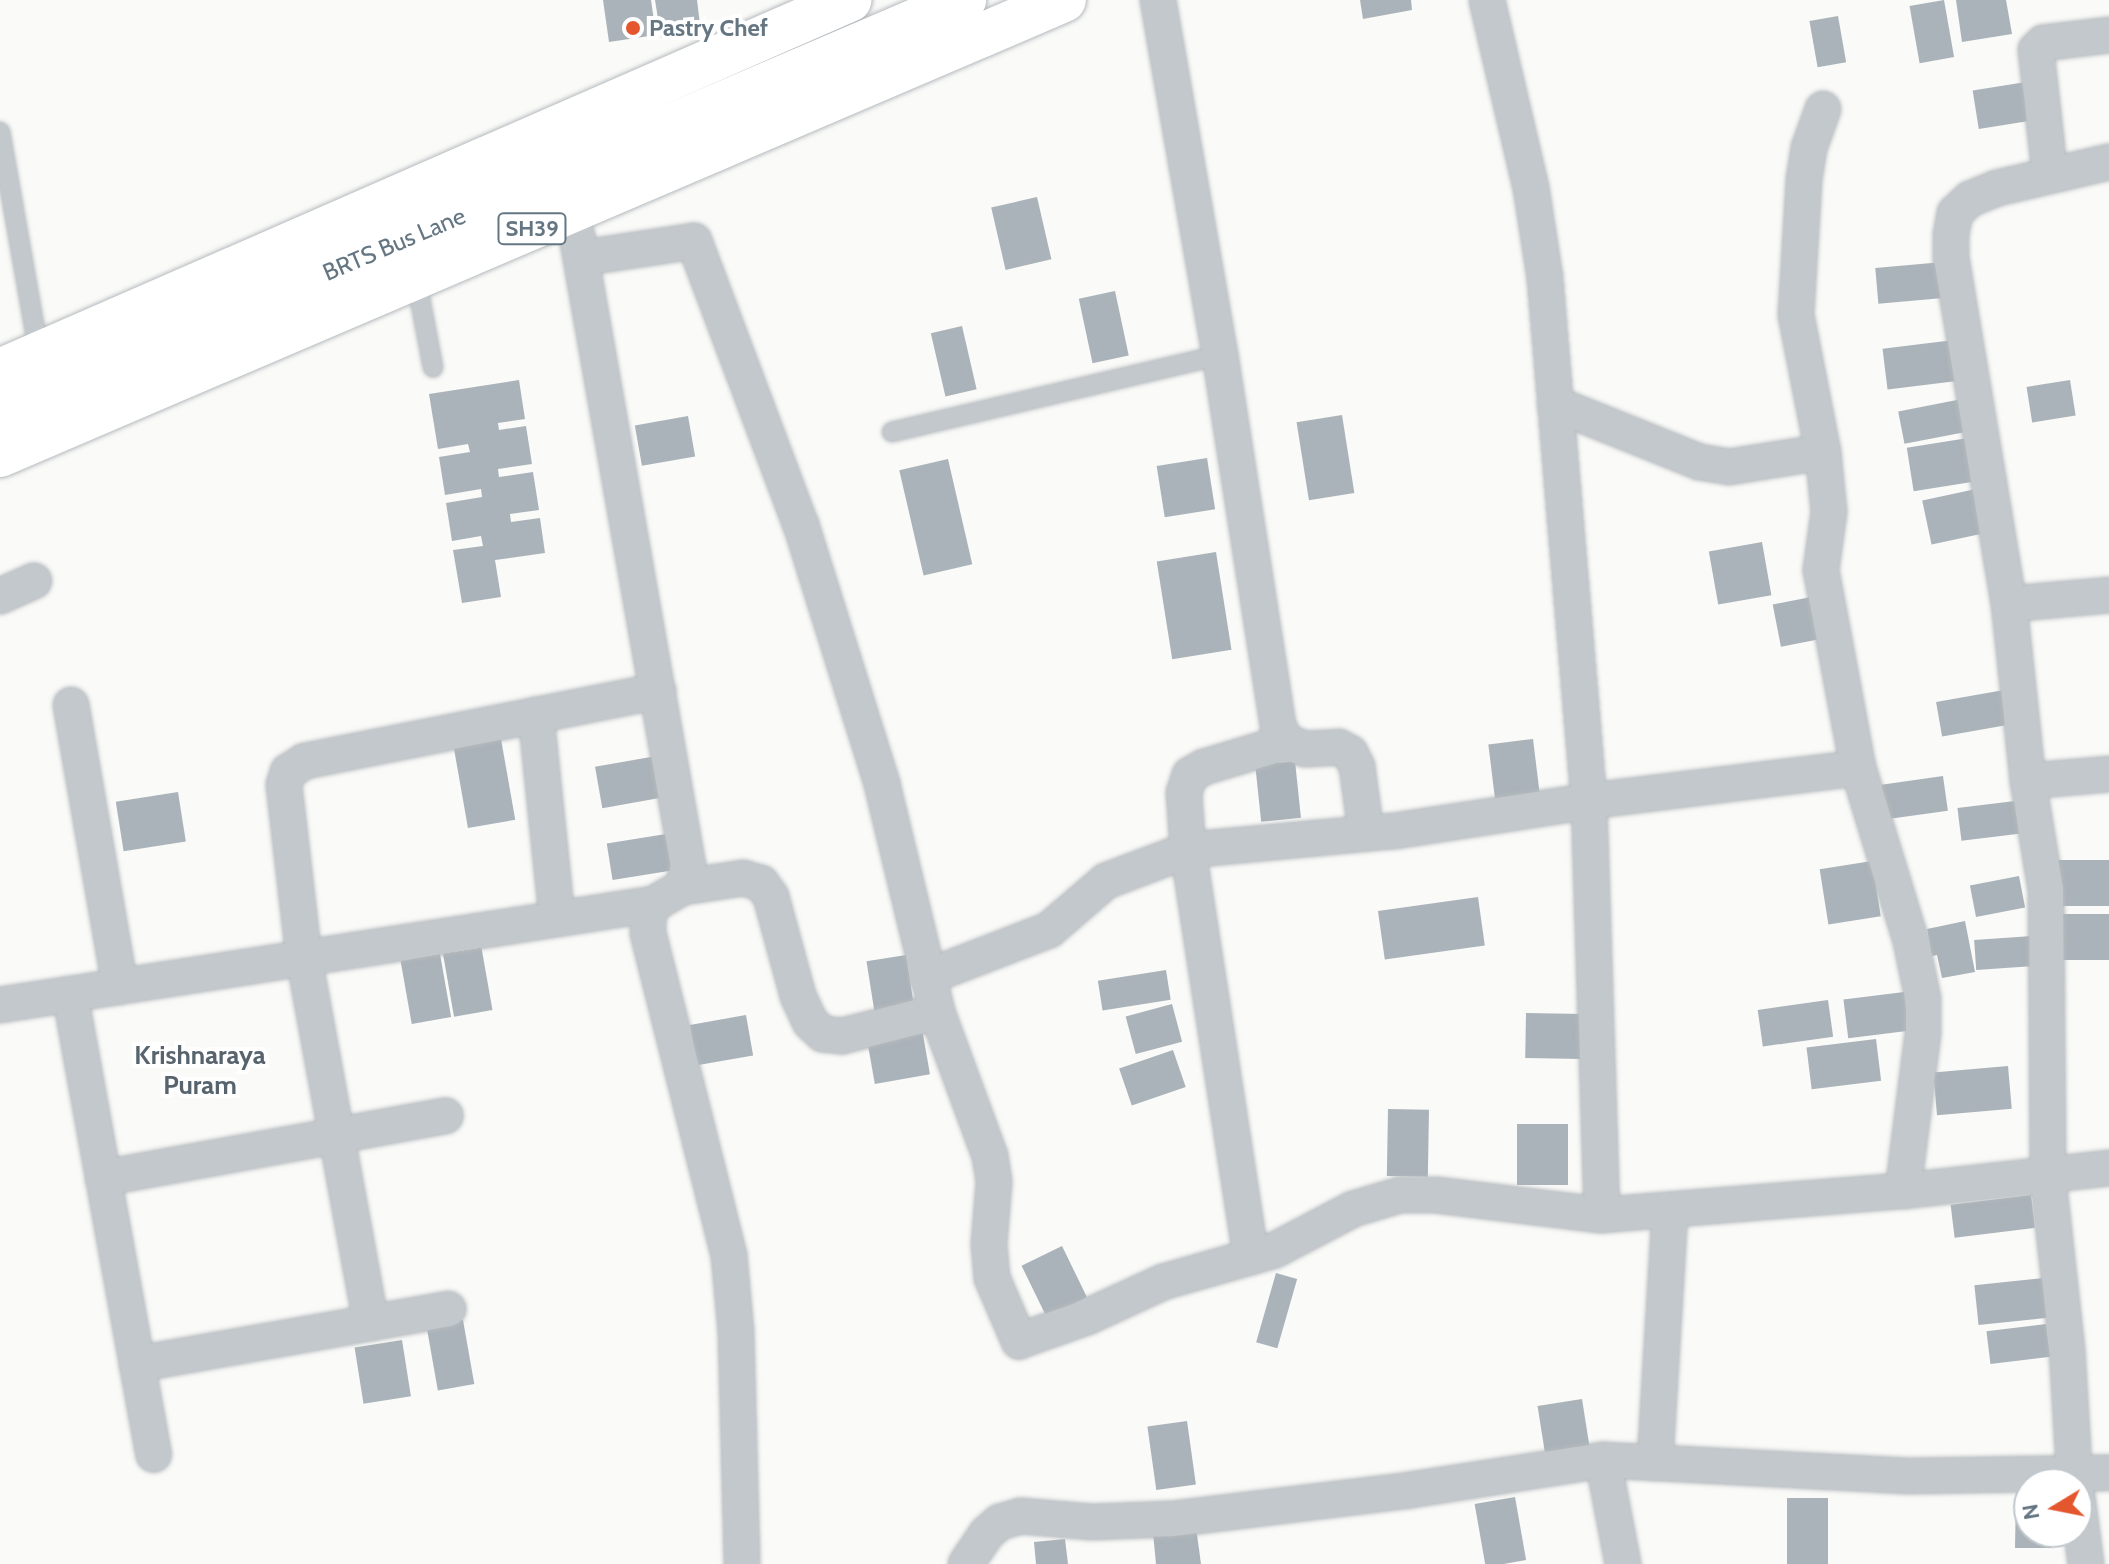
<!DOCTYPE html>
<style>
body{margin:0}
#map{position:relative;width:2109px;height:1564px;overflow:hidden;background:#fafaf8;font-family:Cabin,sans-serif}
div>[style]{position:absolute}
.building>*{inset:0;background:#aab3b9;transform-origin:0 0}
.roads{filter:drop-shadow(0 0 2px #b5babe) drop-shadow(0 0 2px #b5babe)}
.service>*{height:18px;margin:-9px;padding:0 9px;transform-origin:9px;border-radius:9px;background:#c3c8cc}
.minor>*{height:34px;margin:-17px;padding:0 17px;transform-origin:17px;border-radius:17px;background:#c3c8cc}
.primary>*{height:44px;margin:-22px;padding:0 22px;transform-origin:22px;border-radius:22px;background:#fff}
.dots>*{width:22px;height:22px;translate:-50% -50%;box-sizing:border-box;border:4px solid #fff;border-radius:50%}
span{translate:-50% -50%;white-space:nowrap;text-align:center;line-height:1.15;-webkit-text-stroke:8px #fff;paint-order:stroke}
.shield-label span{padding:2px 6px;background:#fff;border:2px solid;border-radius:6px;-webkit-text-stroke-width:0}
.shield-label{font-size:22px;color:#657683;font-weight:700}
.poi-label{font-size:24px;color:#657683;font-weight:700}
.left{translate:0 -50%;text-align:left}
.street-label{font-size:24px;color:#657683}
.neighbourhood-label{font-size:26px;color:#57646e;font-weight:700}
.north{position:absolute;left:2013px;top:1468px;width:80px;height:80px;box-sizing:border-box;background:#fff;border:2px solid #c1c8cd;border-radius:50%;rotate:260deg;font-size:22px;font-weight:700;line-height:32px;text-align:center;color:#657683}
.north::after{content:'';display:block;margin:auto;width:28px;height:36px;background:#e4572e;clip-path:polygon(50% 0,100% 100%,50% 72%,0 100%)}
</style>
<div id="map">
<div class="building">
<div style="clip-path:polygon(603px 0,651px 0,656px 35px,609px 42px)"></div>
<div style="clip-path:polygon(655px 0,697px 0,701px 33px,661px 38px)"></div>
<div style="clip-path:polygon(1360px 0,1411px 0,1412px 10px,1363px 19px)"></div>
<div style="left:1944px;top:0;width:58px;height:35px;rotate:80deg"></div>
<div style="clip-path:polygon(1956px 0,2006px 0,2012px 34px,1962px 42px)"></div>
<div style="left:1838px;top:16px;width:47px;height:29px;rotate:80deg"></div>
<div style="left:2026px;top:82px;width:39px;height:54px;rotate:81deg"></div>
<div style="left:1037px;top:197px;width:64px;height:47px;rotate:77deg"></div>
<div style="left:1943px;top:262px;width:36px;height:68px;rotate:85deg"></div>
<div style="left:1115px;top:291px;width:66px;height:37px;rotate:78deg"></div>
<div style="left:962px;top:326px;width:65px;height:32px;rotate:77deg"></div>
<div style="left:1954px;top:340px;width:41px;height:72px;rotate:83deg"></div>
<div style="clip-path:polygon(519px 380px,525px 419px,498px 423px,499px 430px,526px 426px,532px 464px,498px 469px,499px 477px,533px 472px,539px 510px,510px 514px,511px 522px,540px 518px,545px 553px,495px 560px,501px 597px,462px 603px,453px 550px,483px 546px,481px 536px,452px 541px,446px 503px,482px 497px,481px 489px,445px 495px,439px 457px,470px 452px,468px 444px,438px 449px,429px 394px)"></div>
<div style="left:2070px;top:380px;width:36px;height:44px;rotate:81deg"></div>
<div style="left:1962px;top:399px;width:33px;height:65px;rotate:79deg"></div>
<div style="left:1342px;top:415px;width:79px;height:46px;rotate:81deg"></div>
<div style="left:688px;top:416px;width:41px;height:54px;rotate:80deg"></div>
<div style="left:1968px;top:438px;width:44px;height:62px;rotate:81deg"></div>
<div style="left:1207px;top:458px;width:52px;height:51px;rotate:81deg"></div>
<div style="left:948px;top:459px;width:108px;height:50px;rotate:77deg"></div>
<div style="left:1976px;top:489px;width:45px;height:55px;rotate:78deg"></div>
<div style="left:1762px;top:542px;width:54px;height:54px;rotate:80deg"></div>
<div style="left:1216px;top:552px;width:99px;height:60px;rotate:81deg"></div>
<div style="left:1811px;top:597px;width:43px;height:39px;rotate:79deg"></div>
<div style="left:2004px;top:690px;width:35px;height:69px;rotate:80deg"></div>
<div style="left:501px;top:739px;width:82px;height:48px;rotate:80deg"></div>
<div style="left:1533px;top:739px;width:56px;height:45px;rotate:83deg"></div>
<div style="left:662px;top:755px;width:42px;height:68px;rotate:80deg"></div>
<div style="left:1295px;top:761px;width:57px;height:40px;rotate:84deg"></div>
<div style="left:1943px;top:776px;width:35px;height:62px;rotate:82deg"></div>
<div style="left:178px;top:792px;width:50px;height:63px;rotate:81deg"></div>
<div style="left:2015px;top:801px;width:33px;height:58px;rotate:83deg"></div>
<div style="left:666px;top:834px;width:37px;height:60px;rotate:81deg"></div>
<div style="left:2109px;top:860px;width:46px;height:52px;rotate:90deg"></div>
<div style="left:1872px;top:861px;width:56px;height:53px;rotate:81deg"></div>
<div style="left:2019px;top:876px;width:32px;height:50px;rotate:79deg"></div>
<div style="left:1478px;top:897px;width:49px;height:101px;rotate:82deg"></div>
<div style="left:2109px;top:914px;width:46px;height:53px;rotate:90deg"></div>
<div style="clip-path:polygon(1965px 921px,1975px 972px,1942px 978px,1937px 955px,1932px 956px,1927px 929px)"></div>
<div style="left:2032px;top:936px;width:30px;height:58px;rotate:86deg"></div>
<div style="left:481px;top:945px;width:66px;height:39px;rotate:80deg"></div>
<div style="left:440px;top:954px;width:64px;height:40px;rotate:80deg"></div>
<div style="left:906px;top:955px;width:50px;height:40px;rotate:81deg"></div>
<div style="left:1166px;top:970px;width:30px;height:69px;rotate:81deg"></div>
<div style="left:1904px;top:992px;width:39px;height:61px;rotate:83deg"></div>
<div style="left:1828px;top:1000px;width:37px;height:71px;rotate:82deg"></div>
<div style="left:1172px;top:1004px;width:39px;height:48px;rotate:75deg"></div>
<div style="left:1526px;top:1013px;width:57px;height:45px;rotate:1deg"></div>
<div style="left:746px;top:1015px;width:41px;height:57px;rotate:80deg"></div>
<div style="left:922px;top:1029px;width:46px;height:56px;rotate:80deg"></div>
<div style="left:1876px;top:1039px;width:42px;height:70px;rotate:83deg"></div>
<div style="left:1173px;top:1050px;width:39px;height:57px;rotate:71deg"></div>
<div style="left:2008px;top:1066px;width:43px;height:75px;rotate:85deg"></div>
<div style="left:1388px;top:1109px;width:41px;height:67px;rotate:1deg"></div>
<div style="left:1517px;top:1124px;width:51px;height:61px"></div>
<div style="left:2031px;top:1195px;width:33px;height:81px;rotate:83deg"></div>
<div style="left:1062px;top:1246px;width:57px;height:45px;rotate:64deg"></div>
<div style="left:1276px;top:1273px;width:22px;height:72px;rotate:16deg"></div>
<div style="left:2043px;top:1278px;width:40px;height:69px;rotate:84deg"></div>
<div style="left:463px;top:1320px;width:65px;height:37px;rotate:80deg"></div>
<div style="left:2046px;top:1324px;width:33px;height:60px;rotate:83deg"></div>
<div style="left:402px;top:1340px;width:57px;height:48px;rotate:81deg"></div>
<div style="left:1582px;top:1399px;width:49px;height:45px;rotate:81deg"></div>
<div style="left:1187px;top:1421px;width:64px;height:40px;rotate:82deg"></div>
<div style="clip-path:polygon(2016px 1492px,2029px 1492px,2029px 1532px,2052px 1532px,2052px 1548px,2015px 1548px)"></div>
<div style="left:1515px;top:1497px;width:64px;height:41px;rotate:80deg"></div>
<div style="left:1787px;top:1498px;width:41px;height:66px"></div>
<div style="clip-path:polygon(1196px 1527px,1201px 1564px,1156px 1564px,1153px 1533px)"></div>
<div style="clip-path:polygon(1065px 1539px,1068px 1564px,1036px 1564px,1034px 1542px)"></div>
</div>
<div class="roads">
<div class="service">
<div style="left:0;top:132px;width:224px;rotate:80deg"></div>
<div style="left:416px;top:278px;width:91px;rotate:79.2deg"></div>
<div style="left:892px;top:432px;width:337px;rotate:-13.2deg"></div>
</div>
<div class="minor">
<div style="left:1158px;top:0;width:360px;rotate:80.1deg"></div>
<div style="left:1220px;top:355px;width:376px;rotate:81.1deg"></div>
<div style="left:1278px;top:727px;width:17px;rotate:59deg"></div>
<div style="left:1287px;top:742px;width:19px;rotate:21deg"></div>
<div style="left:1305px;top:749px;width:34px;rotate:-3deg"></div>
<div style="left:1339px;top:747px;width:13px;rotate:29deg"></div>
<div style="left:1350px;top:753px;width:16px;rotate:63deg"></div>
<div style="left:1357px;top:767px;width:66px;rotate:82.1deg"></div>
<div style="left:1823px;top:109px;width:41px;rotate:109.7deg"></div>
<div style="left:1809px;top:148px;width:32px;rotate:99deg"></div>
<div style="left:1804px;top:180px;width:135px;rotate:93.4deg"></div>
<div style="left:1796px;top:315px;width:140px;rotate:78.9deg"></div>
<div style="left:1823px;top:452px;width:60px;rotate:84.3deg"></div>
<div style="left:1829px;top:512px;width:59px;rotate:97.9deg"></div>
<div style="left:1821px;top:570px;width:201px;rotate:79.4deg"></div>
<div style="left:2050px;top:175px;width:126px;rotate:-96.4deg"></div>
<div style="left:2036px;top:50px;width:10px;rotate:-45deg"></div>
<div style="left:2043px;top:43px;width:66px;rotate:-6.9deg"></div>
<div style="left:577px;top:236px;width:640px;rotate:80.01deg"></div>
<div style="left:688px;top:866px;width:22px;rotate:103deg"></div>
<div style="left:683px;top:887px;width:34px;rotate:150deg"></div>
<div style="left:654px;top:904px;width:14px;rotate:115deg"></div>
<div style="left:648px;top:917px;width:16px;rotate:90deg"></div>
<div style="left:648px;top:933px;width:332px;rotate:75.9deg"></div>
<div style="left:729px;top:1255px;width:77px;rotate:84.8deg"></div>
<div style="left:736px;top:1332px;width:232px;rotate:88.5deg"></div>
<div style="left:582px;top:258px;width:113px;rotate:-8.6deg"></div>
<div style="left:694px;top:241px;width:303px;rotate:69.4deg"></div>
<div style="left:801px;top:525px;width:271px;rotate:72.6deg"></div>
<div style="left:882px;top:784px;width:235px;rotate:76.4deg"></div>
<div style="left:937px;top:1012px;width:153px;rotate:69.8deg"></div>
<div style="left:990px;top:1156px;width:26px;rotate:81deg"></div>
<div style="left:994px;top:1182px;width:62px;rotate:94.6deg"></div>
<div style="left:989px;top:1244px;width:34px;rotate:85deg"></div>
<div style="left:992px;top:1278px;width:69px;rotate:66.8deg"></div>
<div style="left:1019px;top:1341px;width:72px;rotate:-19.4deg"></div>
<div style="left:1087px;top:1317px;width:84px;rotate:-24.7deg"></div>
<div style="left:1163px;top:1282px;width:116px;rotate:-15.9deg"></div>
<div style="left:1275px;top:1250px;width:88px;rotate:-27.7deg"></div>
<div style="left:1353px;top:1209px;width:49px;rotate:-16.6deg"></div>
<div style="left:1400px;top:1195px;width:36px"></div>
<div style="left:1436px;top:1195px;width:167px;rotate:6.9deg"></div>
<div style="left:1555px;top:404px;width:155px;rotate:21.9deg"></div>
<div style="left:1699px;top:462px;width:30px;rotate:9deg"></div>
<div style="left:1729px;top:467px;width:95px;rotate:-9.1deg"></div>
<div style="left:0;top:596px;width:37px;rotate:-24deg"></div>
<div style="left:2009px;top:604px;width:100px;rotate:-5.1deg"></div>
<div style="left:71px;top:705px;width:286px;rotate:80.1deg"></div>
<div style="left:536px;top:715px;width:205px;rotate:84.1deg"></div>
<div style="left:2028px;top:781px;width:81px;rotate:-4.9deg"></div>
<div style="left:683px;top:887px;width:61px;rotate:-8.5deg"></div>
<div style="left:743px;top:878px;width:19px;rotate:16deg"></div>
<div style="left:761px;top:883px;width:17px;rotate:54deg"></div>
<div style="left:771px;top:897px;width:103px;rotate:74.7deg"></div>
<div style="left:798px;top:996px;width:29px;rotate:65deg"></div>
<div style="left:810px;top:1022px;width:18px;rotate:43deg"></div>
<div style="left:823px;top:1034px;width:19px;rotate:6deg"></div>
<div style="left:842px;top:1036px;width:98px;rotate:-14.2deg"></div>
<div style="left:927px;top:977px;width:131px;rotate:-21.1deg"></div>
<div style="left:1049px;top:930px;width:75px;rotate:-40.7deg"></div>
<div style="left:1106px;top:881px;width:88px;rotate:-20.7deg"></div>
<div style="left:1188px;top:850px;width:207px;rotate:-5.3deg"></div>
<div style="left:1394px;top:831px;width:197px;rotate:-8.7deg"></div>
<div style="left:1589px;top:801px;width:525px;rotate:-94.81deg"></div>
<div style="left:1545px;top:278px;width:91px;rotate:-98.8deg"></div>
<div style="left:1531px;top:188px;width:193px;rotate:-103.2deg"></div>
<div style="left:70px;top:994px;width:468px;rotate:79.7deg"></div>
<div style="left:0;top:1005px;width:662px;rotate:-8.78deg"></div>
<div style="left:103px;top:1178px;width:348px;rotate:-10.3deg"></div>
<div style="left:1903px;top:1191px;width:160px;rotate:-82.8deg"></div>
<div style="left:1923px;top:1032px;width:33px;rotate:-90deg"></div>
<div style="left:1923px;top:999px;width:59px;rotate:-101.7deg"></div>
<div style="left:1911px;top:941px;width:181px;rotate:-107deg"></div>
<div style="left:1858px;top:768px;width:271px;rotate:173deg"></div>
<div style="left:1589px;top:801px;width:414px;rotate:88.2deg"></div>
<div style="left:1602px;top:1215px;width:302px;rotate:-4.6deg"></div>
<div style="left:1903px;top:1191px;width:207px;rotate:-6.4deg"></div>
<div style="left:1251px;top:1257px;width:412px;rotate:-98.8deg"></div>
<div style="left:1188px;top:850px;width:57px;rotate:-94deg"></div>
<div style="left:1184px;top:793px;width:19px;rotate:-72deg"></div>
<div style="left:1190px;top:775px;width:16px;rotate:-30deg"></div>
<div style="left:1204px;top:767px;width:87px;rotate:-16.8deg"></div>
<div style="left:371px;top:1323px;width:371px;rotate:-100.4deg"></div>
<div style="left:304px;top:958px;width:174px;rotate:-96.6deg"></div>
<div style="left:284px;top:785px;width:14px;rotate:-73deg"></div>
<div style="left:288px;top:772px;width:20px;rotate:-33deg"></div>
<div style="left:305px;top:761px;width:360px;rotate:-11.2deg"></div>
<div style="left:137px;top:1364px;width:316px;rotate:-10deg"></div>
<div style="left:1603px;top:1460px;width:306px;rotate:3deg"></div>
<div style="left:1909px;top:1476px;width:200px;rotate:-0.9deg"></div>
<div style="left:1655px;top:1463px;width:253px;rotate:-86.6deg"></div>
<div style="left:2075px;top:1484px;width:134px;rotate:-93.4deg"></div>
<div style="left:2067px;top:1350px;width:174px;rotate:-96.3deg"></div>
<div style="left:2048px;top:1177px;width:287px;rotate:-90.4deg"></div>
<div style="left:2046px;top:890px;width:110px;rotate:-99.4deg"></div>
<div style="left:2028px;top:781px;width:178px;rotate:-96.1deg"></div>
<div style="left:2009px;top:604px;width:350px;rotate:-99.5deg"></div>
<div style="left:1951px;top:259px;width:24px;rotate:-90deg"></div>
<div style="left:1951px;top:235px;width:22px;rotate:-80deg"></div>
<div style="left:1955px;top:213px;width:21px;rotate:-43deg"></div>
<div style="left:1970px;top:199px;width:29px;rotate:-22deg"></div>
<div style="left:1997px;top:188px;width:115px;rotate:-13.1deg"></div>
<div style="left:2077px;top:1496px;width:69px;rotate:82.5deg"></div>
<div style="left:966px;top:1564px;width:36px;rotate:-56deg"></div>
<div style="left:986px;top:1534px;width:18px;rotate:-41deg"></div>
<div style="left:1000px;top:1522px;width:22px;rotate:-16deg"></div>
<div style="left:1021px;top:1516px;width:71px;rotate:4.8deg"></div>
<div style="left:1092px;top:1522px;width:80px;rotate:-2.1deg"></div>
<div style="left:1172px;top:1519px;width:240px;rotate:-6.9deg"></div>
<div style="left:1410px;top:1490px;width:195px;rotate:-8.8deg"></div>
<div style="left:1603px;top:1460px;width:106px;rotate:79.1deg"></div>
</div>
<div class="primary">
<div style="left:0;top:371px;width:927px;rotate:-23.6deg"></div>
<div style="left:0;top:413px;width:1049px;rotate:-23.19deg"></div>
<div style="left:0;top:455px;width:1157px;rotate:-23.15deg"></div>
</div>
</div>
<div class="dots">
<div style="left:633px;top:28px;background:#e4572e"></div>
</div>
<div class="shield-label">
<span style="left:532px;top:229px">SH39</span>
</div>
<div class="poi-label">
<span class="left" style="left:649px;top:28px">Pastry Chef</span>
</div>
<div class="street-label">
<span style="left:394px;top:244px;rotate:-23deg">BRTS Bus Lane</span>
</div>
<div class="neighbourhood-label">
<span style="left:200px;top:1071px">Krishnaraya<br>Puram</span>
</div>
<div class="north">N</div>
</div>
